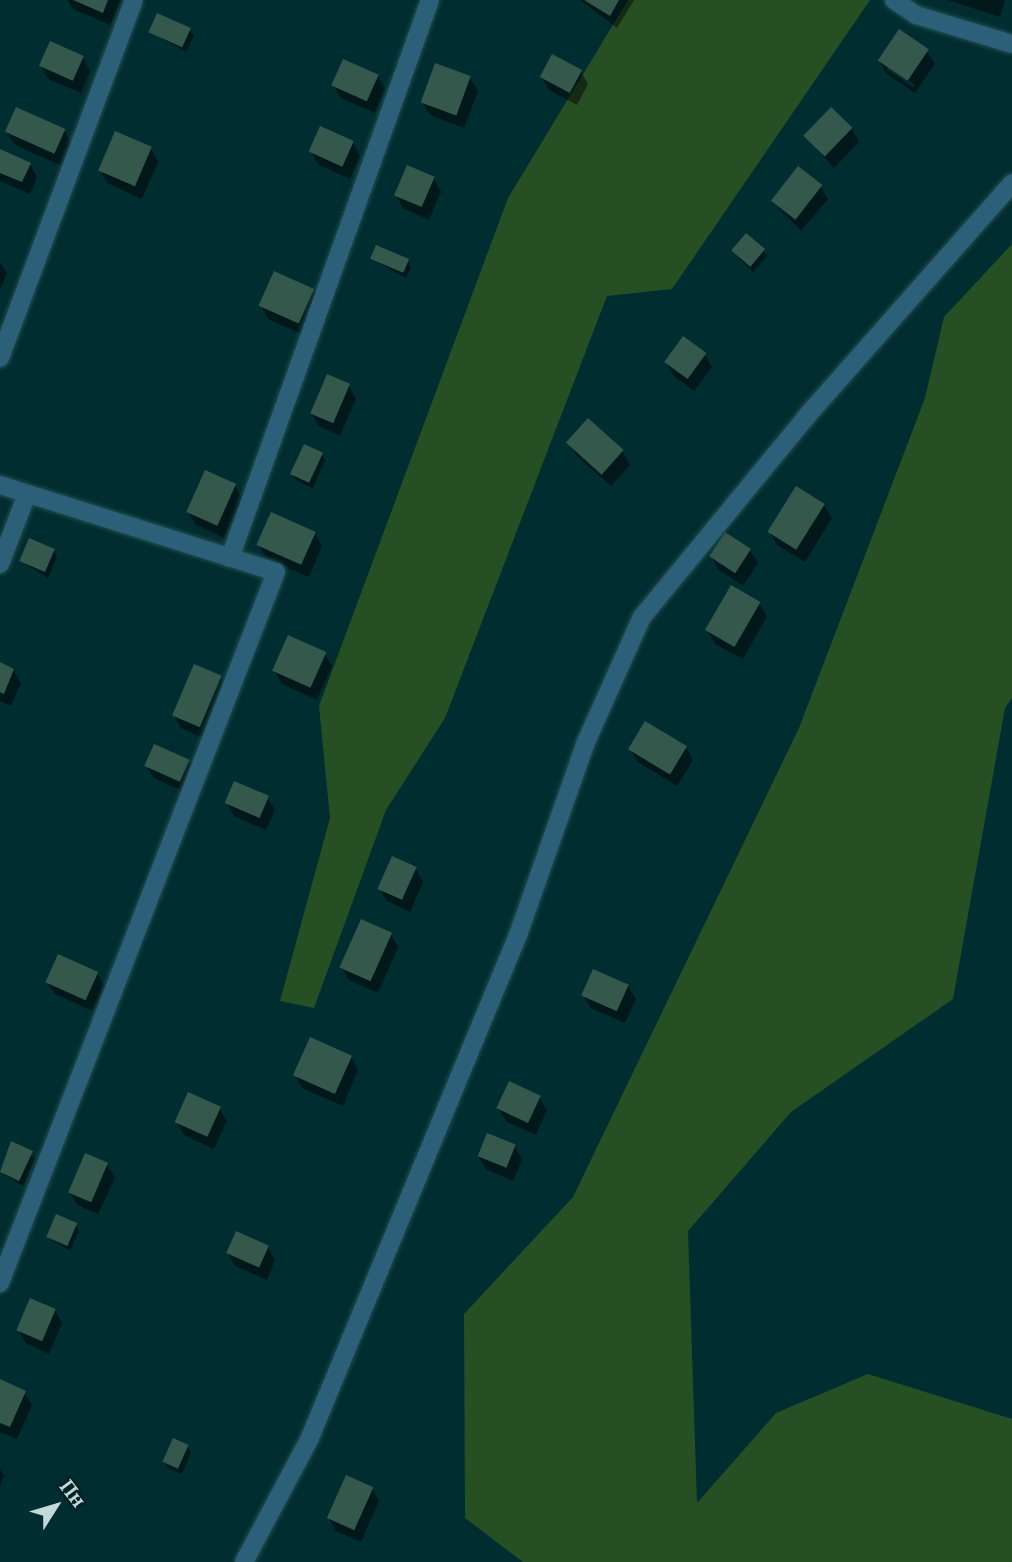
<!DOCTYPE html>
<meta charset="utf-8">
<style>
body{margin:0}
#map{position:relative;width:1012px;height:1562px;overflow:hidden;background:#002d30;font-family:Merriweather,serif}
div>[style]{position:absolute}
.green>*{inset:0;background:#264f24}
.shadow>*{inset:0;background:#0007}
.building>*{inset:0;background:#34584c;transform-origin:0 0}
.roads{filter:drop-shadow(0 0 2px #234c4e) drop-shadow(0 0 2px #234c4e)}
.street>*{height:18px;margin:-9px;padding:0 9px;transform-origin:9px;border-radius:9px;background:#2b6078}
span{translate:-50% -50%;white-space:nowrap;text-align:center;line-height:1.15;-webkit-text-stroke:7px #022224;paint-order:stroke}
.north{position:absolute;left:21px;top:1471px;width:70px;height:70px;-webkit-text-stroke:5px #022224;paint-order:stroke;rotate:53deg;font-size:19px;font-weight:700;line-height:28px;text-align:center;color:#c2d8d9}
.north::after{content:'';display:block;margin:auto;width:24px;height:32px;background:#c2d8d9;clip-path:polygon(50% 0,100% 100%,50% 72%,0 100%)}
</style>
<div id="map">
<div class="green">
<div style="clip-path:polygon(628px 0,870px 0,672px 289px,607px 296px,445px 718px,386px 810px,314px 1008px,280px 1001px,330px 818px,319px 706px,508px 198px)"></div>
<div style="clip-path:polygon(1012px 244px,1012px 698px,1005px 708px,953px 999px,791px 1112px,688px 1231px,697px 1503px,776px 1413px,868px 1374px,1012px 1419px,1012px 1562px,523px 1562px,465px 1518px,464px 1314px,573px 1197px,799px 728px,925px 398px,944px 317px)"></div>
</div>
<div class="shadow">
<div style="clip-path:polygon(68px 0,121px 0,110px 25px,73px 9px)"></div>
<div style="clip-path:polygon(580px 0,634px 0,617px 28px)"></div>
<div style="clip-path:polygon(948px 0,1005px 0,1000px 17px)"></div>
<div style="clip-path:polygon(190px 30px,194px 36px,186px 52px,151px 32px)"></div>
<div style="clip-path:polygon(evenodd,927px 51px,935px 64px,915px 93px,886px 73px,879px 60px,927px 51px,887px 65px,915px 85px,913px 87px,887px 70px,887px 65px)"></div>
<div style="clip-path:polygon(83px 58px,90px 71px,81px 93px,48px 79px,41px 66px)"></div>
<div style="clip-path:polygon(581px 72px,588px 84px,577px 105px,549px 90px,541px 77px)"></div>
<div style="clip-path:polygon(378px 76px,385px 89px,375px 113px,341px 98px,333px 85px)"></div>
<div style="clip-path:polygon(470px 78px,478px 91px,464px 128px,430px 115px,422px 102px)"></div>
<div style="clip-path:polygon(852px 129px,859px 142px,834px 168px,805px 135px)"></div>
<div style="clip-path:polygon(64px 130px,71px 143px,62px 166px,15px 145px,7px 132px)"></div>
<div style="clip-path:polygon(353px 143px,360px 156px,350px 179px,319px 165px,311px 152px)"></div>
<div style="clip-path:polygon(151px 149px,158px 162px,142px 199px,107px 183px,100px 170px)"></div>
<div style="clip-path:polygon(0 151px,30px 164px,37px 177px,30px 194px,0 181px)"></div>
<div style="clip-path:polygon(434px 179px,441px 192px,429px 220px,403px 208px,396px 195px)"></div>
<div style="clip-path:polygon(820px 186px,828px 199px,801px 231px,772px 201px)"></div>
<div style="clip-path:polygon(763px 250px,767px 256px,753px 272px,732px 251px)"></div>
<div style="clip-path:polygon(372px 259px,408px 261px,411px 267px,406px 278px)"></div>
<div style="clip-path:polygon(0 262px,7px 274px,0 289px)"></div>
<div style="clip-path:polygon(313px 290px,321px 303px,306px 336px,268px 319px,261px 306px)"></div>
<div style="clip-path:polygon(704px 354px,712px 367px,694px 391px,674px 376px,666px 363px)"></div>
<div style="clip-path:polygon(349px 386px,356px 399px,340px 436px,319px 426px,311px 413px)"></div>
<div style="clip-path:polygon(588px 420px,623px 452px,630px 465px,611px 486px,576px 455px,569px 442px)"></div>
<div style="clip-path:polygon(322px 454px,325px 460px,313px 488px,296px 480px,292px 474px)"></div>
<div style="clip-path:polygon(235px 485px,242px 498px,224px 538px,196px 525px,188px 512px)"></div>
<div style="clip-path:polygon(824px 505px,832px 518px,805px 562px,777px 545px,770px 532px)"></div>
<div style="clip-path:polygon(315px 533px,322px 546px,309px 577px,266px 558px,259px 545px)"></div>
<div style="clip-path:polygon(750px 550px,758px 563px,743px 586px,718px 569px,711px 556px)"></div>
<div style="clip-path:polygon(54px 551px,57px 557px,48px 578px,21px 561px)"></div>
<div style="clip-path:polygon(759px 603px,767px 616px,743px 659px,715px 644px,708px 631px)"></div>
<div style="clip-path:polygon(324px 653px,332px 666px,317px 700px,282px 684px,274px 671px)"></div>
<div style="clip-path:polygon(0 664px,13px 670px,21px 683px,11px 706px,0 701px)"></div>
<div style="clip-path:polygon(221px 678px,229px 690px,207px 740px,181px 728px,174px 715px)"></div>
<div style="clip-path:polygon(686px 747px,693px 760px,677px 786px,638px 762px,630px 749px)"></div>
<div style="clip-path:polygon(189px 762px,197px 775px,189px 794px,154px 778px,146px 766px)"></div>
<div style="clip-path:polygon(267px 797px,275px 810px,266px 830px,234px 816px,227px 803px)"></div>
<div style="clip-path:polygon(416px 869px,423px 882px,410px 912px,387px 901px,379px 888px)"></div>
<div style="clip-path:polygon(391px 934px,398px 947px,378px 993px,349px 980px,341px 967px)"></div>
<div style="clip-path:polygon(97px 973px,104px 986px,93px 1011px,55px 994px,47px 982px)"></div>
<div style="clip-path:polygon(628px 986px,636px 999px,625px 1023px,591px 1008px,583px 995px)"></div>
<div style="clip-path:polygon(351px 1057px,358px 1070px,343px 1106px,302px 1088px,295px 1075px)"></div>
<div style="clip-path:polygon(539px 1097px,547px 1110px,536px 1135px,507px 1122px,499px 1109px)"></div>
<div style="clip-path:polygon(219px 1108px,227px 1121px,214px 1149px,184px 1135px,177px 1122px)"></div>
<div style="clip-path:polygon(12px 1144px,35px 1158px,23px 1186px,0 1172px)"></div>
<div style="clip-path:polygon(515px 1147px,522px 1160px,513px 1181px,486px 1169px,478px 1156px)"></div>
<div style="clip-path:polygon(107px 1165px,115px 1178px,98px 1214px,77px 1205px,70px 1192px)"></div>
<div style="clip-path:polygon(76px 1225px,79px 1231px,70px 1251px,47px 1237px)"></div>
<div style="clip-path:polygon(268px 1247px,275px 1260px,267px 1280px,235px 1266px,228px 1253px)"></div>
<div style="clip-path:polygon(55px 1310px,62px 1323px,49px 1354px,26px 1343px,18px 1330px)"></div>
<div style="clip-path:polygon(0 1383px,24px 1392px,32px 1405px,17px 1439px,0 1432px)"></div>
<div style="clip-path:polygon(188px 1446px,191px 1452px,182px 1474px,168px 1468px,164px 1462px)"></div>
<div style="clip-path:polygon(0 1468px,4px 1476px,0 1485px)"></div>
<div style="clip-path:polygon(372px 1488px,379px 1501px,361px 1542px,336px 1531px,329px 1518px)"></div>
</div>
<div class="building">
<div style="clip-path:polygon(73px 0,108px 0,103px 13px)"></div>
<div style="clip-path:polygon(584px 0,619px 0,610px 16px)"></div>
<div style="left:157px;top:13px;width:37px;height:21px;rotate:24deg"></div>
<div style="left:899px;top:29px;width:36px;height:38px;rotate:34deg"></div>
<div style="left:50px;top:41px;width:37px;height:27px;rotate:24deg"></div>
<div style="left:552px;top:54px;width:34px;height:26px;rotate:28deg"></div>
<div style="left:343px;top:59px;width:39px;height:29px;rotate:24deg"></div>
<div style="left:435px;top:63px;width:38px;height:42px;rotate:20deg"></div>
<div style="left:16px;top:107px;width:54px;height:27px;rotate:24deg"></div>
<div style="left:831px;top:107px;width:30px;height:40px;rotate:44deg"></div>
<div style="left:320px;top:126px;width:37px;height:28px;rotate:24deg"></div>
<div style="left:115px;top:131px;width:40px;height:43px;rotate:23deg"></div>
<div style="clip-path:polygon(0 149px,31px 163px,22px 182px,0 173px)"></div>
<div style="left:407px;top:165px;width:30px;height:33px;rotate:23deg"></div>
<div style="left:798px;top:166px;width:31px;height:44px;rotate:38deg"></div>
<div style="left:746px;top:233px;width:25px;height:23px;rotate:40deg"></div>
<div style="left:376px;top:245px;width:36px;height:15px;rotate:23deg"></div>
<div style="left:274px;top:271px;width:44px;height:38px;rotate:24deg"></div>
<div style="left:683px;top:336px;width:29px;height:32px;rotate:36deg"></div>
<div style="left:327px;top:374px;width:25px;height:43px;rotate:23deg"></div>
<div style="left:588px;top:418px;width:48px;height:33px;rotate:42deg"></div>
<div style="left:304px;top:444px;width:21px;height:33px;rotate:25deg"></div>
<div style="left:205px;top:470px;width:34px;height:46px;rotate:24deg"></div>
<div style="left:796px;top:486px;width:34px;height:54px;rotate:32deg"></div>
<div style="left:271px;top:512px;width:49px;height:36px;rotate:24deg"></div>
<div style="left:725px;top:532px;width:31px;height:29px;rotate:33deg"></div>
<div style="left:29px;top:538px;width:28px;height:25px;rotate:23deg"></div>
<div style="left:731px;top:585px;width:34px;height:52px;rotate:30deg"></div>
<div style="left:288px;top:635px;width:42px;height:39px;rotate:24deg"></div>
<div style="clip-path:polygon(0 662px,14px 669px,4px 694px,0 692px)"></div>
<div style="left:194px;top:664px;width:30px;height:56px;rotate:23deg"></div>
<div style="left:645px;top:721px;width:49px;height:33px;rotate:31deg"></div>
<div style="left:154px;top:744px;width:39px;height:24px;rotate:24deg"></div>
<div style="left:234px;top:781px;width:38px;height:24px;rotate:23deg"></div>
<div style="left:392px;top:856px;width:27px;height:36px;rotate:24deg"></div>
<div style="left:361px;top:919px;width:34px;height:53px;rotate:24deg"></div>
<div style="left:58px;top:954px;width:44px;height:31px;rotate:24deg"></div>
<div style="left:593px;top:969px;width:39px;height:29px;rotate:24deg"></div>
<div style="left:310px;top:1037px;width:46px;height:42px;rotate:24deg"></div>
<div style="left:509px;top:1081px;width:35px;height:30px;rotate:25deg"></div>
<div style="left:188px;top:1092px;width:36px;height:33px;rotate:24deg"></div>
<div style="left:487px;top:1133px;width:31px;height:25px;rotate:22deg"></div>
<div style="clip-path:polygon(11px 1141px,33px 1151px,19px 1181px,0 1172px)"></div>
<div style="left:85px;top:1153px;width:25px;height:43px;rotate:23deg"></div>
<div style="left:56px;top:1214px;width:23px;height:25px;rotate:23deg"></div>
<div style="left:236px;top:1231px;width:36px;height:24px;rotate:24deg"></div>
<div style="left:30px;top:1298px;width:28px;height:35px;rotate:23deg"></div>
<div style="clip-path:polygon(0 1379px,26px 1391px,10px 1427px,0 1423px)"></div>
<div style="left:173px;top:1438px;width:17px;height:26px;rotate:24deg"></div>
<div style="left:346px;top:1475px;width:30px;height:47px;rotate:24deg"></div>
</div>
<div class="roads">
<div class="street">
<div style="left:894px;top:0;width:27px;rotate:34deg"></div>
<div style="left:916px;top:15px;width:100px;rotate:16.8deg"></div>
<div style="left:0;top:358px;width:382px;rotate:-69.5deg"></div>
<div style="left:0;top:485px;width:289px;rotate:17.5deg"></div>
<div style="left:276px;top:572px;width:763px;rotate:111.22deg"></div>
<div style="left:230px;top:558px;width:593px;rotate:-70.28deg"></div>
<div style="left:0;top:564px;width:75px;rotate:-68.9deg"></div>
<div style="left:244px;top:1562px;width:138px;rotate:-62deg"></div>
<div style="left:309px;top:1440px;width:547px;rotate:-67.52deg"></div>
<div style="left:518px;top:935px;width:205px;rotate:-70.6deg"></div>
<div style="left:586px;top:742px;width:137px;rotate:-65.9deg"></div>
<div style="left:642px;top:617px;width:259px;rotate:-50.6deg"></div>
<div style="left:806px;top:417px;width:312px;rotate:-48.6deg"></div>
</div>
</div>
<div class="north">Пн</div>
</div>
